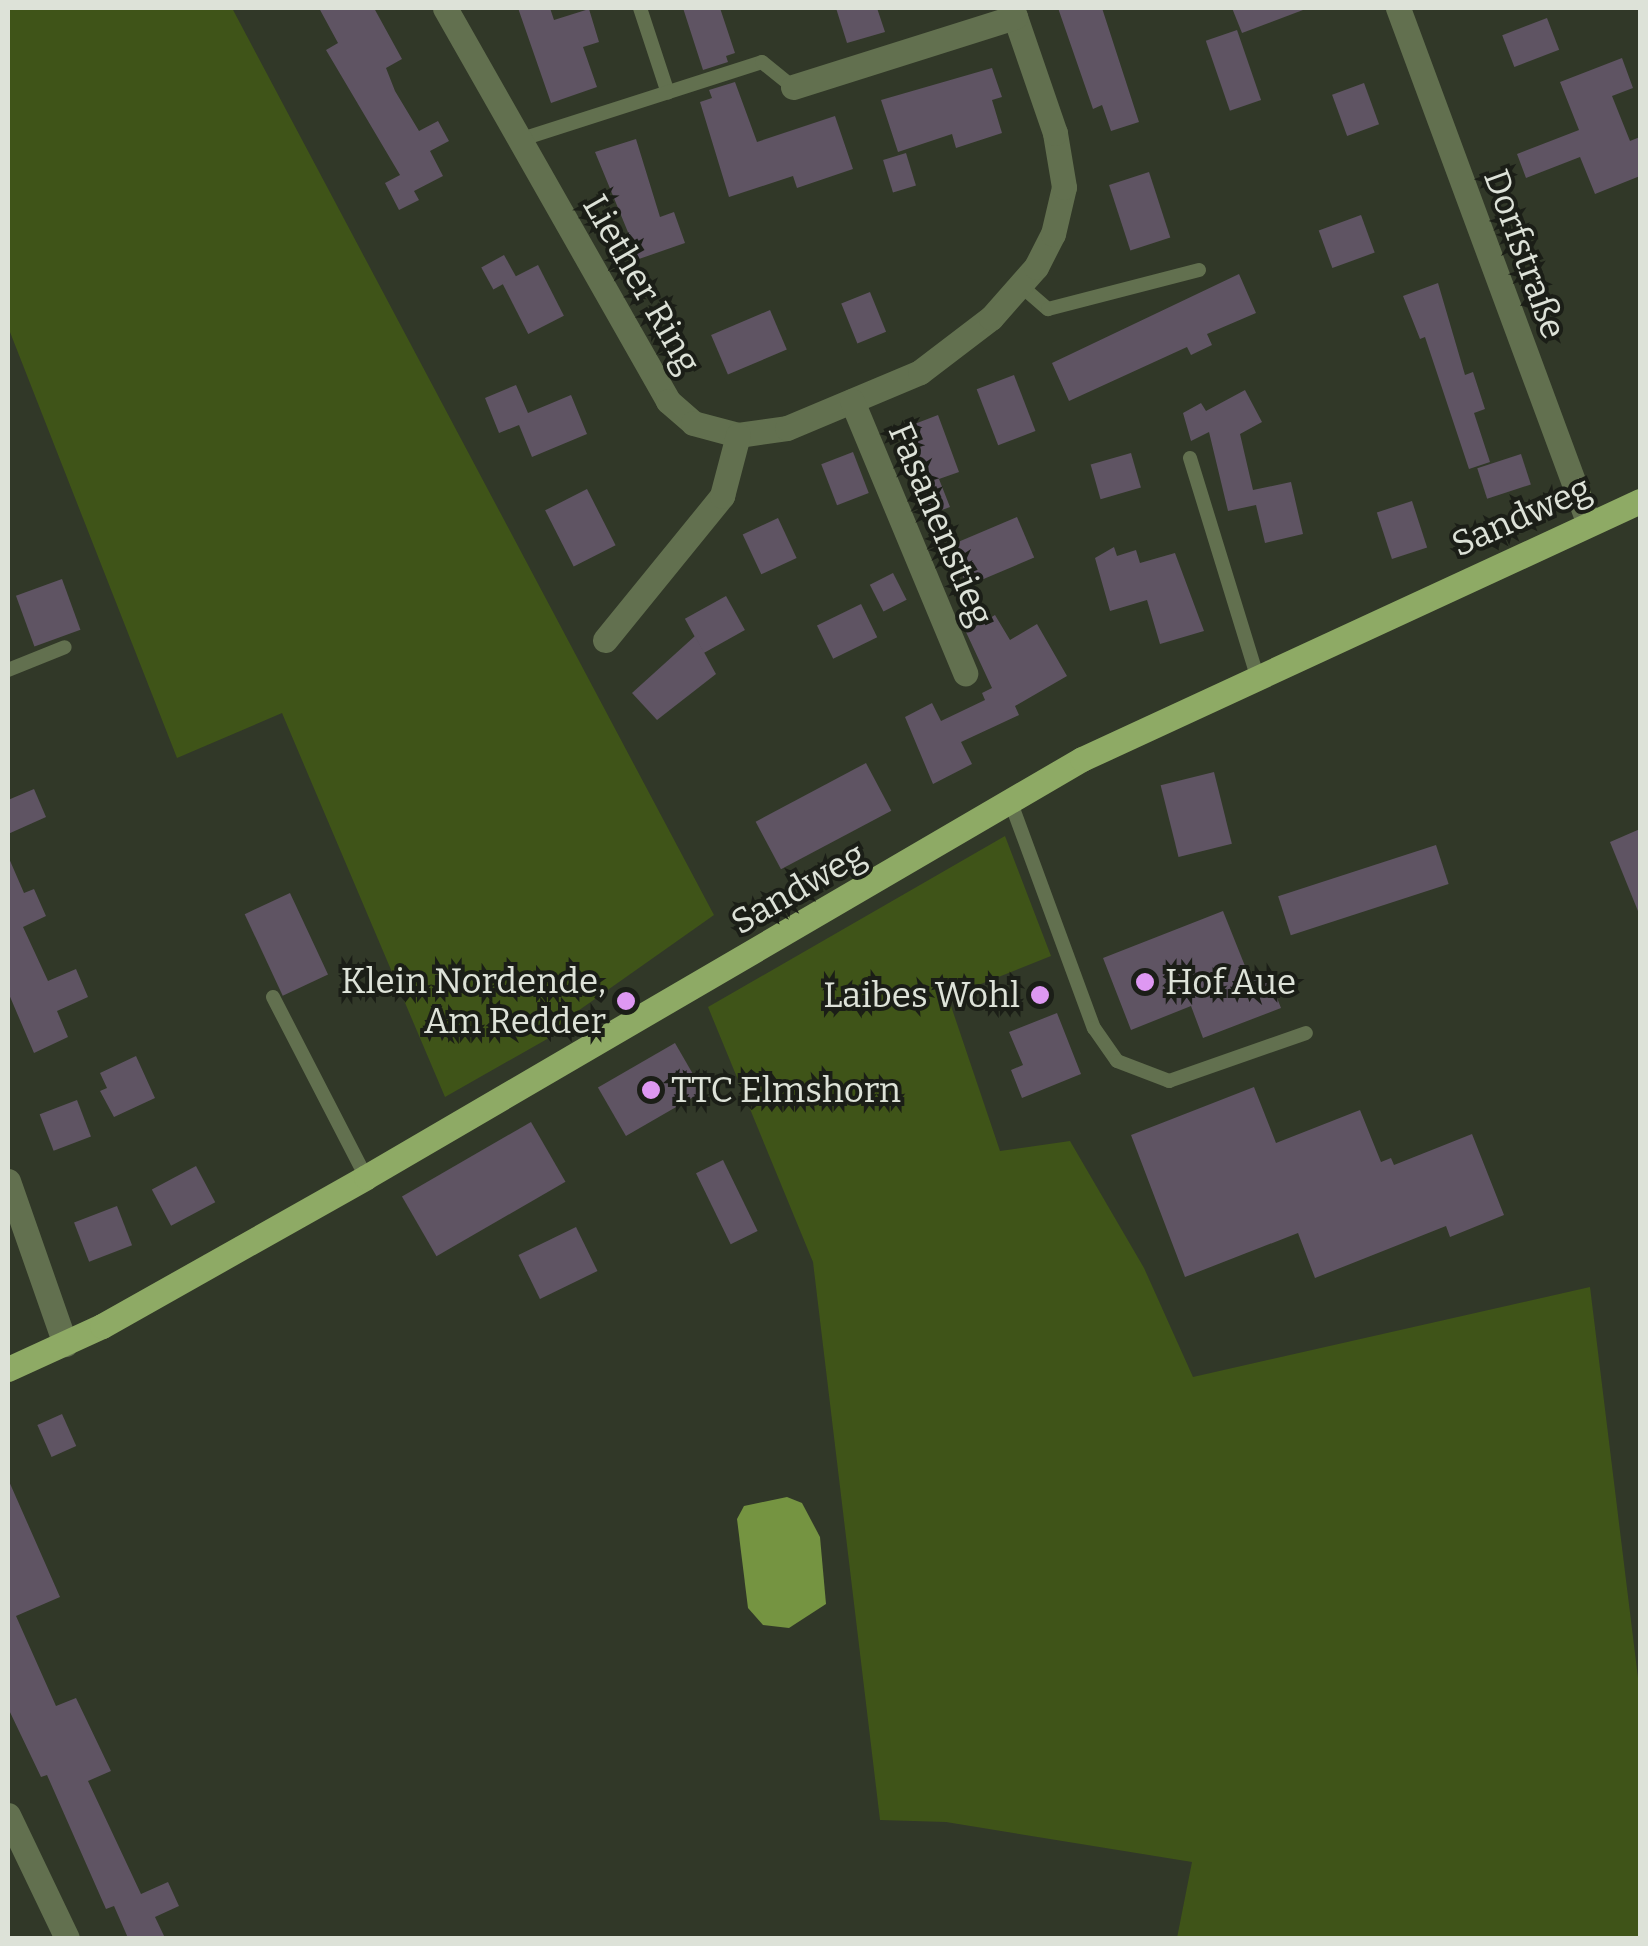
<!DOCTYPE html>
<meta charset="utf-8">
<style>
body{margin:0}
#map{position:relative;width:1648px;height:1946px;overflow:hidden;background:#313828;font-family:Bitter,serif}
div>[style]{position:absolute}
.green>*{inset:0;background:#3f5418}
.water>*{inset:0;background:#759441}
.building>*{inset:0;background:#5f5463;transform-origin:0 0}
.service>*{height:14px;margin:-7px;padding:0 7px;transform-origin:7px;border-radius:7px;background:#62704f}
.minor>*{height:25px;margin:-12.5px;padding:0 12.5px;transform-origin:12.5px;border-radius:12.5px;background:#62704f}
.primary>*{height:25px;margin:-12.5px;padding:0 12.5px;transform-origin:12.5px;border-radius:12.5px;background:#8eaa65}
.dots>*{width:28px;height:28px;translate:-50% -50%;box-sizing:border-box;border:5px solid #1b1e17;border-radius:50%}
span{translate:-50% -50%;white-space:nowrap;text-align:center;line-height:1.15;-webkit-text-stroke:8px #1b1e17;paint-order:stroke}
.street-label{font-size:35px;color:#dde2d8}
.poi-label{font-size:35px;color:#dde2d8}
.right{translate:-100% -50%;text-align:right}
.left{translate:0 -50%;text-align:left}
.frame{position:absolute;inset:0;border:10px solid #dde2d8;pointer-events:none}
</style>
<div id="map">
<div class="green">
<div style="clip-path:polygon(8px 8px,232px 8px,714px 915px,568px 1018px,556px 1034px,445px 1097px,282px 713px,177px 758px,8px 327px)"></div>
<div style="clip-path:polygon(1005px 836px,1051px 956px,948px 997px,1000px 1151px,1070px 1141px,1144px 1268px,1193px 1377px,1590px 1287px,1640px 1694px,1640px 1938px,1177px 1938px,1192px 1862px,946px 1822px,880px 1820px,813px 1262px,708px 1007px)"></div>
</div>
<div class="water">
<div style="clip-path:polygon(787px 1497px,802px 1503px,820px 1537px,826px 1604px,789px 1628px,763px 1625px,748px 1608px,737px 1519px,744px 1506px)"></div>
</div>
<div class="building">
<div style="clip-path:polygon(319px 8px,374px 8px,402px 59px,386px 68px,395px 91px,419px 131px,438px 121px,449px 141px,430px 151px,443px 176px,414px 191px,419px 200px,399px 210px,385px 183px,400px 175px,326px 50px,338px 43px)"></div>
<div style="clip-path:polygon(518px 8px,550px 8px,554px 20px,589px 9px,599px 42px,583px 47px,597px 87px,551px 103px)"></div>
<div style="clip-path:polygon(683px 8px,720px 8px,735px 53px,726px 56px,728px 62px,703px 70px)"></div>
<div style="clip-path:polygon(836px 8px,877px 8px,885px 32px,847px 43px)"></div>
<div style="clip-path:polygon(1058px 8px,1102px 8px,1139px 122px,1111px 131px,1102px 105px,1093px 109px)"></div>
<div style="clip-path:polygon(1232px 8px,1303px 8px,1303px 10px,1242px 33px)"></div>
<div style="left:1547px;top:18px;width:34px;height:48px;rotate:69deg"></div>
<div style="left:1237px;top:30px;width:74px;height:33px;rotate:71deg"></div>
<div style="clip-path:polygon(1622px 58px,1633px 88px,1612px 96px,1630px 141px,1640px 137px,1640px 176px,1595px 194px,1580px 157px,1526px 178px,1517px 154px,1579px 130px,1560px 82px)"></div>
<div style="clip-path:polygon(992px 68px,1002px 97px,992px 100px,1002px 133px,956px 148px,952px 134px,898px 152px,881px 100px)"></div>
<div style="clip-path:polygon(735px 82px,757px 142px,835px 116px,853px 169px,797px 188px,793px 176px,729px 197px,700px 102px,712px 98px,709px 90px)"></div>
<div style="left:1364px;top:83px;width:44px;height:34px;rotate:70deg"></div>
<div style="clip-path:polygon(636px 139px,660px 217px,674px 212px,685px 243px,639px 259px,595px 152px)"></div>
<div style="left:906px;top:153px;width:34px;height:24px;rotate:73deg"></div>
<div style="left:1149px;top:172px;width:69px;height:42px;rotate:72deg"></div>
<div style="left:1361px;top:215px;width:40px;height:45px;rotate:70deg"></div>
<div style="left:504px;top:255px;width:25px;height:26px;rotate:61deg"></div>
<div style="left:538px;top:265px;width:57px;height:40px;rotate:63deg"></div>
<div style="clip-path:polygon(1239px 274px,1256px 313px,1207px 334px,1212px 345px,1191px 355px,1187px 347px,1069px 401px,1052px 363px)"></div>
<div style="clip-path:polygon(1438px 283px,1465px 375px,1473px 372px,1485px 409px,1474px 413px,1490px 462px,1469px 469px,1425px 337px,1420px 339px,1403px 296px)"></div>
<div style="left:870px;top:292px;width:43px;height:31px;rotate:68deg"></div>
<div style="left:770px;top:310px;width:43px;height:64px;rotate:67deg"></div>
<div style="left:1014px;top:375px;width:60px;height:40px;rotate:69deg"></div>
<div style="clip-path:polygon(516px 385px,528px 413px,571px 395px,587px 434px,532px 457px,519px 425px,499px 433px,485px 398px)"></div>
<div style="clip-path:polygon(1245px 390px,1262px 422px,1240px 434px,1253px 490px,1291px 482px,1303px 534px,1265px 543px,1256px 505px,1228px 511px,1209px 432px,1191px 441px,1183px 413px,1201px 403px,1206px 411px)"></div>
<div style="clip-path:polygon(938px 415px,959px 472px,939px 479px,950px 507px,921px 518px,911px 489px,918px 487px,899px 430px)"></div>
<div style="left:853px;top:452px;width:44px;height:34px;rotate:69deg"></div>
<div style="left:1131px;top:453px;width:36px;height:42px;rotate:74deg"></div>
<div style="left:1521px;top:454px;width:32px;height:46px;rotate:72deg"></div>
<div style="left:587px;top:489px;width:63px;height:47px;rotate:63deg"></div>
<div style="left:1412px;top:501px;width:49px;height:37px;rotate:72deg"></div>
<div style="left:1017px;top:517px;width:44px;height:73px;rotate:67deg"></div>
<div style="left:778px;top:518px;width:44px;height:39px;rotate:65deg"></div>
<div style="clip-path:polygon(1114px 547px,1117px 556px,1136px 550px,1140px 563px,1175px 553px,1204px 631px,1160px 644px,1147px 600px,1110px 611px,1095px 558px)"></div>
<div style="left:893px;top:573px;width:30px;height:26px;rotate:63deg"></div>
<div style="left:62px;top:579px;width:54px;height:49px;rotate:70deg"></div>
<div style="left:726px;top:596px;width:39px;height:47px;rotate:61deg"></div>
<div style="left:861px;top:604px;width:37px;height:49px;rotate:64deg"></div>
<div style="clip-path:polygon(995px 615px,1010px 640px,1037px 624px,1067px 676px,1015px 706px,1019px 715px,961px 742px,972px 764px,933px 784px,905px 717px,932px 703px,941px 721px,985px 700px,982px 693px,992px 688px,966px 632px)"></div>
<div style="clip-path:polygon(695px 636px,716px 674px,657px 720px,632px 693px)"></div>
<div style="left:866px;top:763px;width:54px;height:125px;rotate:62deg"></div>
<div style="left:1214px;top:772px;width:74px;height:55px;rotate:76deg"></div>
<div style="clip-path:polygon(34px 789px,46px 817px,8px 834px,8px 800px)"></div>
<div style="clip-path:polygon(1640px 829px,1640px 916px,1610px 842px)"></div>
<div style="left:1436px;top:845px;width:41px;height:166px;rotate:72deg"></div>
<div style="clip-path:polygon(8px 856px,24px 893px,34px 889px,46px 916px,23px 927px,48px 981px,76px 969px,88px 997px,57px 1011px,68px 1037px,34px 1053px,8px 992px)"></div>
<div style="left:290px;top:893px;width:90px;height:50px;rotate:65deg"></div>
<div style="clip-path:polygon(1223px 911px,1251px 981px,1268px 975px,1281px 1008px,1203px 1038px,1191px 1006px,1131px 1030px,1103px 958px)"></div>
<div style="clip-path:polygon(1057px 1013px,1081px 1074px,1022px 1098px,1011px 1070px,1023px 1065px,1009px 1032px)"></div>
<div style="left:675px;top:1043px;width:56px;height:89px;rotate:60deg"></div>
<div style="clip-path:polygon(136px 1056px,155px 1098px,114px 1117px,100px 1091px,107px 1088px,100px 1073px)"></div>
<div style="clip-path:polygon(1254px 1087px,1276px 1143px,1360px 1110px,1381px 1162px,1391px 1158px,1394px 1165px,1472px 1134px,1504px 1215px,1450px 1237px,1446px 1226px,1315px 1278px,1298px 1233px,1185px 1277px,1131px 1135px)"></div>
<div style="left:77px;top:1100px;width:39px;height:40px;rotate:69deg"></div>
<div style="left:531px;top:1122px;width:69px;height:149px;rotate:60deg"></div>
<div style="left:723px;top:1160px;width:79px;height:30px;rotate:64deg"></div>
<div style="left:196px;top:1166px;width:41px;height:50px;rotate:62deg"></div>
<div style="left:117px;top:1206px;width:42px;height:46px;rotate:69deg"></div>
<div style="left:576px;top:1227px;width:49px;height:64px;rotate:64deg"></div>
<div style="left:62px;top:1414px;width:35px;height:27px;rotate:66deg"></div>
<div style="clip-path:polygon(8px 1479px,60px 1597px,16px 1616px,56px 1706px,76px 1698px,111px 1771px,88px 1781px,141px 1894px,168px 1882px,179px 1906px,155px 1917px,165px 1938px,128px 1938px,114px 1906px,106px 1909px,47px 1775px,41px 1777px,8px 1708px)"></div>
</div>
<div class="service">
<div style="left:640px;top:8px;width:89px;rotate:71.8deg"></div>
<div style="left:519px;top:140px;width:255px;rotate:-17.8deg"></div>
<div style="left:762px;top:62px;width:40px;rotate:39deg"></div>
<div style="left:1020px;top:285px;width:37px;rotate:41deg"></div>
<div style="left:1048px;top:309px;width:156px;rotate:-14.5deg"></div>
<div style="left:1190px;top:458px;width:228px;rotate:72.9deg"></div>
<div style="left:8px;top:670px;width:61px;rotate:-22deg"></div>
<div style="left:1011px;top:803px;width:240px;rotate:69.8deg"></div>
<div style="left:1094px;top:1028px;width:40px;rotate:55.1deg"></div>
<div style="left:1117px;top:1061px;width:56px;rotate:21deg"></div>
<div style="left:1169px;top:1081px;width:145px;rotate:-19.3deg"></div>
<div style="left:273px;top:997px;width:203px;rotate:62.7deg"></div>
</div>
<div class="minor">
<div style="left:445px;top:8px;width:452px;rotate:60.4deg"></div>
<div style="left:668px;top:401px;width:33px;rotate:41deg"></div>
<div style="left:693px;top:423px;width:47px;rotate:14.9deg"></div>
<div style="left:738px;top:435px;width:49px;rotate:-8.1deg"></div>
<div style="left:787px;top:428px;width:144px;rotate:-22.8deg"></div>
<div style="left:920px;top:372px;width:89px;rotate:-37.3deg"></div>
<div style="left:991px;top:318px;width:68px;rotate:-48.6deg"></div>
<div style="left:1036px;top:267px;width:37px;rotate:-63deg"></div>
<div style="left:1053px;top:234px;width:48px;rotate:-76.8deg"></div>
<div style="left:1064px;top:187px;width:55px;rotate:-99.5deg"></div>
<div style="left:1055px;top:133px;width:132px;rotate:-109deg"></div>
<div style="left:1398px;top:8px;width:550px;rotate:69.69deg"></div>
<div style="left:793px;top:87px;width:233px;rotate:-17.5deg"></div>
<div style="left:852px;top:401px;width:295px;rotate:67.4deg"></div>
<div style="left:605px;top:640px;width:186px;rotate:-50.9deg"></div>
<div style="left:722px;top:496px;width:63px;rotate:-75.3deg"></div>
<div style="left:8px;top:1181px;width:173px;rotate:70.7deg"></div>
<div style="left:8px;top:1815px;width:136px;rotate:64.4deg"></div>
</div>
<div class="primary">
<div style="left:8px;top:1369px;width:103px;rotate:-24.6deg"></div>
<div style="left:102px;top:1326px;width:303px;rotate:-29.4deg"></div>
<div style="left:366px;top:1177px;width:829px;rotate:-30.28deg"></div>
<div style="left:1082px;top:759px;width:615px;rotate:-24.81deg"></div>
</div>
<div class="dots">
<div style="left:1145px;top:982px;background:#de98f2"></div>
<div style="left:1040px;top:995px;background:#de98f2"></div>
<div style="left:626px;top:1001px;background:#de98f2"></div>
<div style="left:651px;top:1090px;background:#de98f2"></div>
</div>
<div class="street-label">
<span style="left:1525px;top:254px;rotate:70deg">Dorfstraße</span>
<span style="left:642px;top:284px;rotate:60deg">Liether Ring</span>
<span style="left:1521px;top:516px;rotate:-24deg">Sandweg</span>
<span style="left:941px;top:524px;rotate:67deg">Fasanenstieg</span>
<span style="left:798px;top:888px;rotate:-30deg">Sandweg</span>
</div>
<div class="poi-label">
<span class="right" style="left:606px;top:1001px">Klein Nordende,<br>Am Redder</span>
<span class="left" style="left:1165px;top:982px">Hof Aue</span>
<span class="right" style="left:1020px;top:995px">Laibes Wohl</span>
<span class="left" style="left:671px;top:1090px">TTC Elmshorn</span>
</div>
<div class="frame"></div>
</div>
